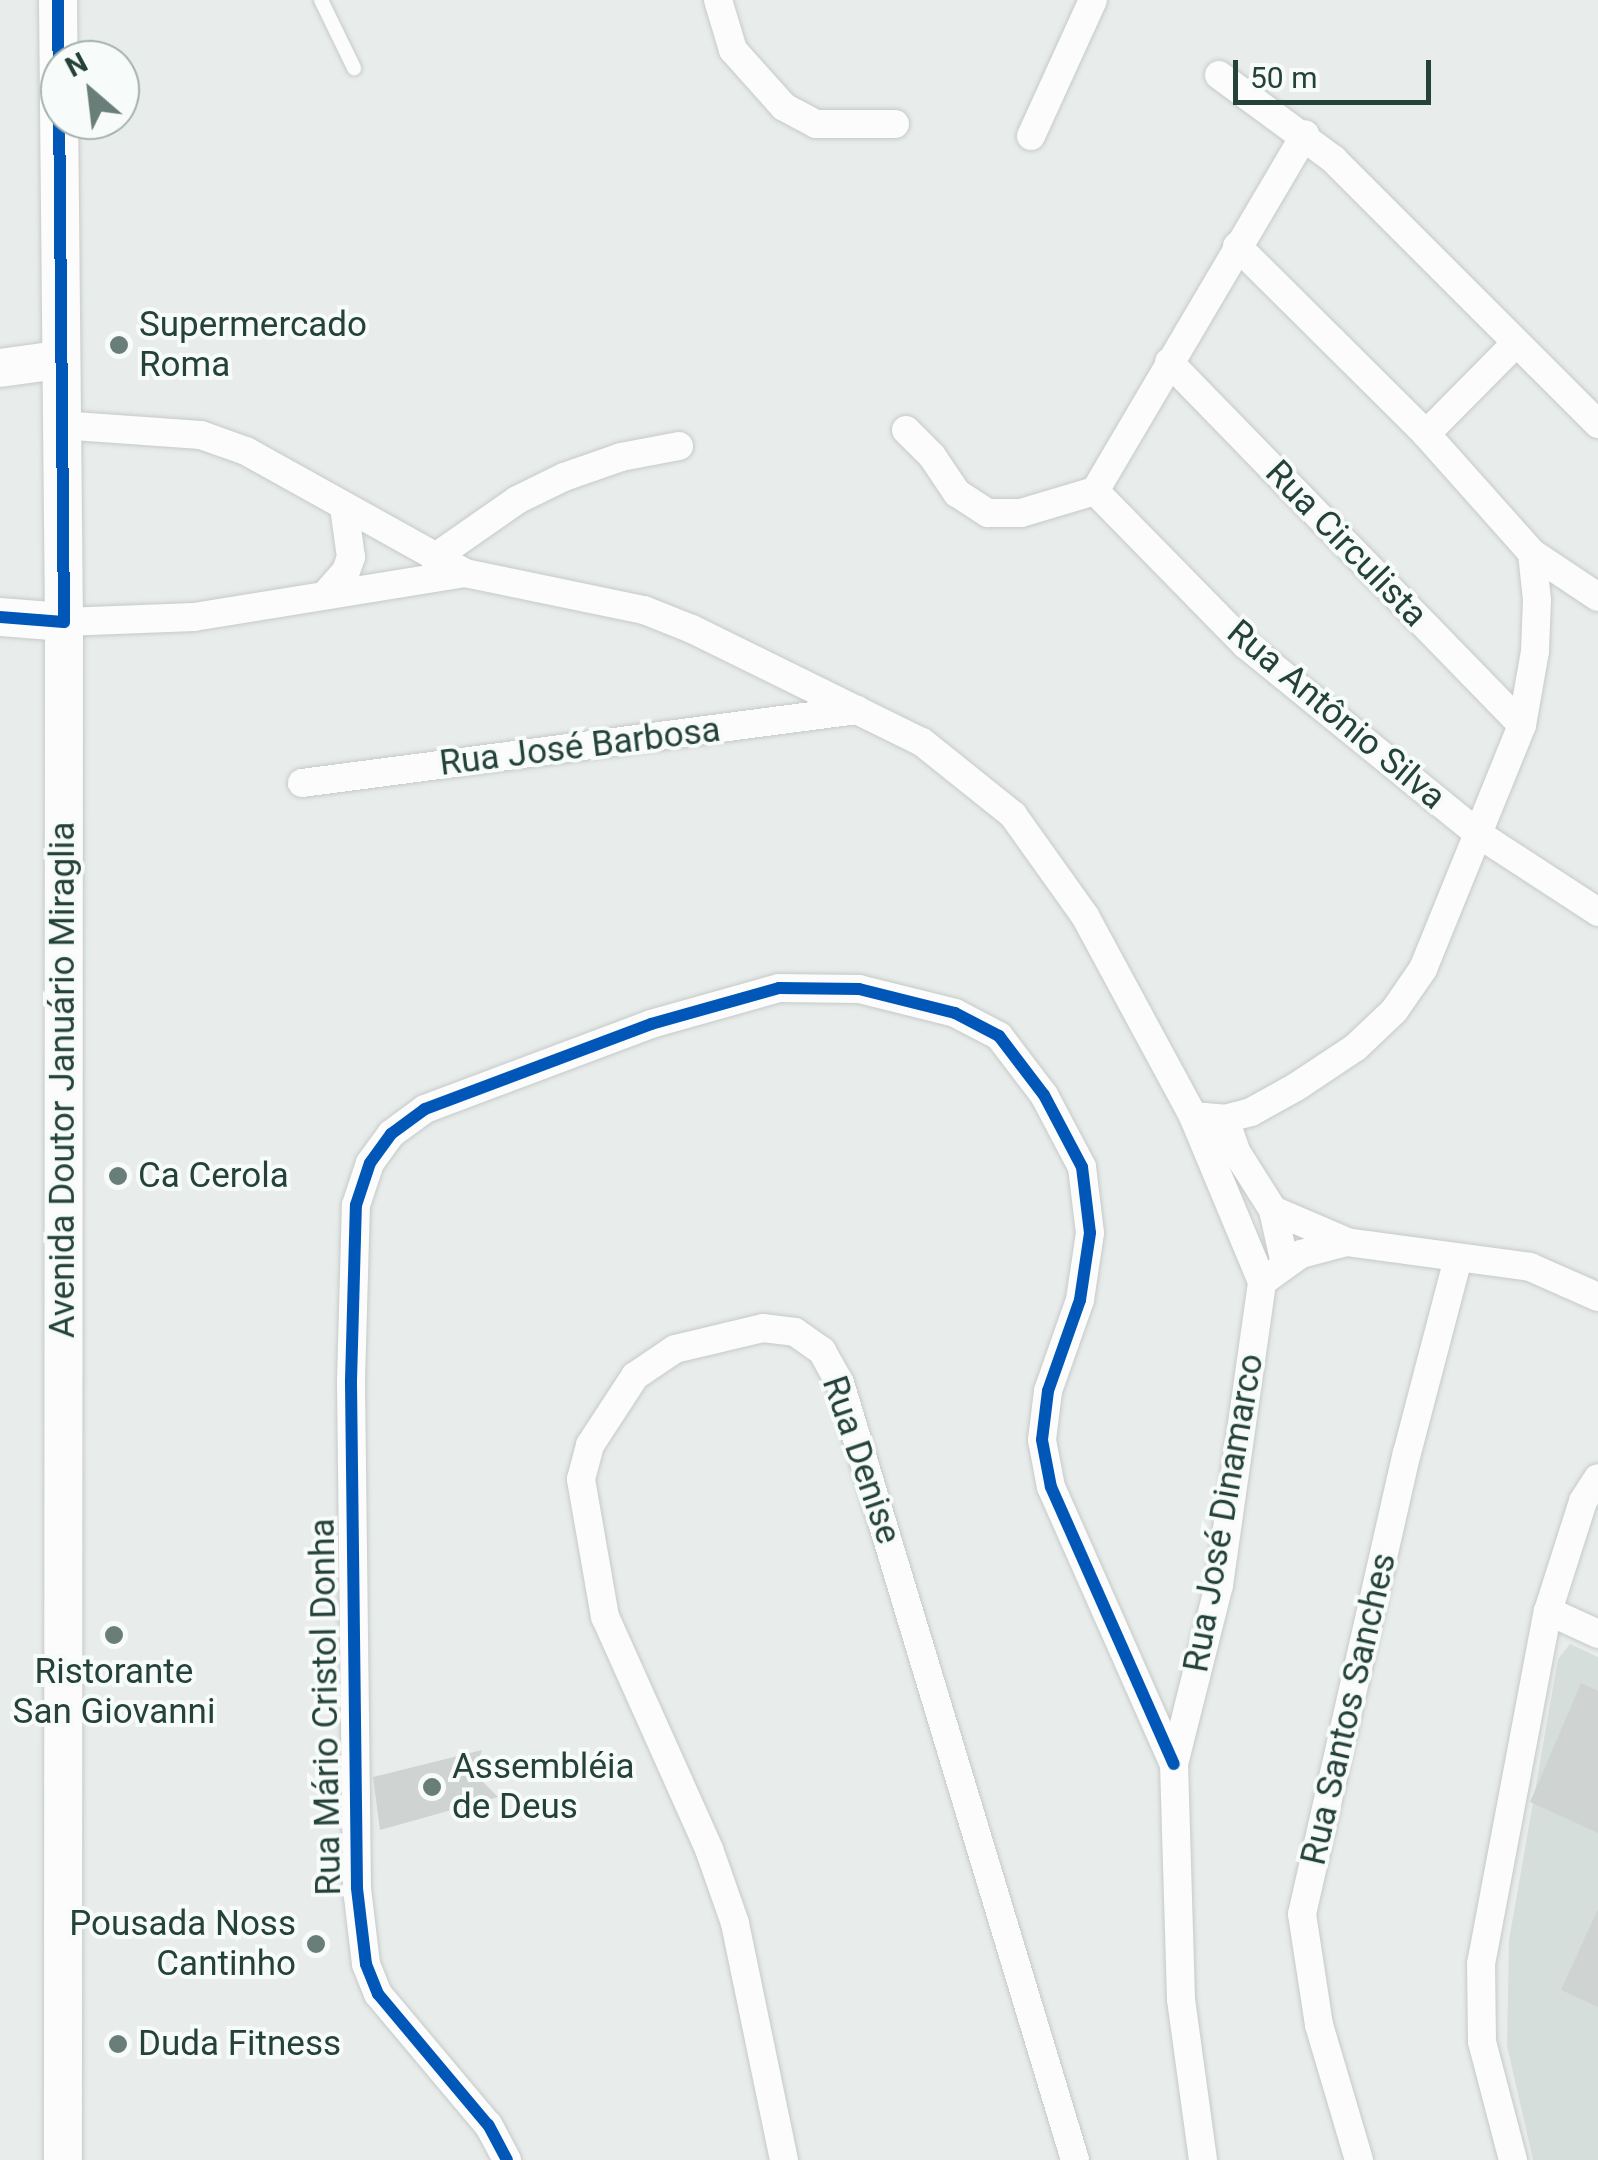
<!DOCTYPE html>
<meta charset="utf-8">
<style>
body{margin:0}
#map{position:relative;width:1598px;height:2160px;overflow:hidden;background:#e8edeb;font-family:Roboto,sans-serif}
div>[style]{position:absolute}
.built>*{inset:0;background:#d6dedb}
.building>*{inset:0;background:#cfd4d2}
.roads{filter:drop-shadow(0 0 2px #c5cac8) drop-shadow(0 0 2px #c5cac8)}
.lane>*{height:14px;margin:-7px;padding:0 7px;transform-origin:7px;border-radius:7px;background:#fcfcfc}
.street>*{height:28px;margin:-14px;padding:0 14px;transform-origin:14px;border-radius:14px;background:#fcfcfc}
.secondary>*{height:38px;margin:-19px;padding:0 19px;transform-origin:19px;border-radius:19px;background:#fcfcfc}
.cycleway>*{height:12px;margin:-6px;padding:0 6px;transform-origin:6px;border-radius:6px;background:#0057b8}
.dots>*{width:28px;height:28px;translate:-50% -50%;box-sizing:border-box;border:5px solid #f7fbf9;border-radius:50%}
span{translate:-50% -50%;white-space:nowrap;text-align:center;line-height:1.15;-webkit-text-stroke:8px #f7fbf9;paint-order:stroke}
.poi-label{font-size:35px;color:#24423a}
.left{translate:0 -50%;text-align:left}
.right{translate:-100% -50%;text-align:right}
.street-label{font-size:35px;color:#24423a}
.north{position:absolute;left:40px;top:40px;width:100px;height:100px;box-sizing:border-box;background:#f7fbf9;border:2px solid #a3b1ad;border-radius:50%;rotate:332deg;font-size:28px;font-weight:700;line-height:40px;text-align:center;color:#24423a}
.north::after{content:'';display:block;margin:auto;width:35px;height:45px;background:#697e78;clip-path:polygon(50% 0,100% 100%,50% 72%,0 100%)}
.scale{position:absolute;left:1233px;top:60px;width:198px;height:45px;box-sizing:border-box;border:5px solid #24423a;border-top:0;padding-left:12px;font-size:30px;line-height:35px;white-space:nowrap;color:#24423a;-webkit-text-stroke:8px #f7fbf9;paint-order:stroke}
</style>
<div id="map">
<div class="built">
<div style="clip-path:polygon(1570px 1644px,1598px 1657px,1598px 2160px,1533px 2160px,1507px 2046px,1509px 1940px,1558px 1659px)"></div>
</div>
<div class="building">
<div style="clip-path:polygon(1581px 1683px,1598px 1691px,1598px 1833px,1530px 1802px)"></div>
<div style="clip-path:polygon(482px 1750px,474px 1773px,498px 1797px,380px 1830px,373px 1777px)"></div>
<div style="clip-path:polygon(1598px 1909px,1598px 2007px,1561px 1990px)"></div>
</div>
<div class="roads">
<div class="lane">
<div style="left:321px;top:0;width:76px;rotate:64.1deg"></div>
</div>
<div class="street">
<div style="left:718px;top:0;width:52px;rotate:73.3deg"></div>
<div style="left:733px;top:50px;width:76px;rotate:48.2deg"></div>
<div style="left:784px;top:107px;width:36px;rotate:28deg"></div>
<div style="left:816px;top:124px;width:79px"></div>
<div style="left:1219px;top:75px;width:142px;rotate:36.4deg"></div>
<div style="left:1333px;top:159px;width:375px;rotate:45deg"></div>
<div style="left:1031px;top:136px;width:149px;rotate:-65.5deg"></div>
<div style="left:1237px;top:246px;width:267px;rotate:44.8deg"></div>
<div style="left:1426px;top:434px;width:159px;rotate:48.3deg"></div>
<div style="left:1532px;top:553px;width:79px;rotate:33.7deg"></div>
<div style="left:1169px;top:362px;width:506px;rotate:45.8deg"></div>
<div style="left:60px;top:425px;width:141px;rotate:4.1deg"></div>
<div style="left:201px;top:435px;width:48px;rotate:19.6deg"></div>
<div style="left:246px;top:451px;width:251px;rotate:29.1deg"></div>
<div style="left:465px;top:573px;width:183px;rotate:11.7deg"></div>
<div style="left:644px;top:610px;width:52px;rotate:21.6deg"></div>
<div style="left:692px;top:629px;width:256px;rotate:26.2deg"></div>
<div style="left:922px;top:742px;width:117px;rotate:38.7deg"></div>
<div style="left:1013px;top:815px;width:124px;rotate:54.5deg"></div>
<div style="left:1085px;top:916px;width:227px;rotate:61.6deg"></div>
<div style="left:1193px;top:1116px;width:180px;rotate:67.4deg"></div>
<div style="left:906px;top:430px;width:37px;rotate:45deg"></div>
<div style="left:932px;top:456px;width:45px;rotate:56deg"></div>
<div style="left:957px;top:493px;width:37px;rotate:33deg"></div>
<div style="left:988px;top:513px;width:33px"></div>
<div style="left:1021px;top:513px;width:77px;rotate:-16.6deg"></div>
<div style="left:1095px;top:491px;width:414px;rotate:-59.5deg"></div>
<div style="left:1426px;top:434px;width:125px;rotate:-45.3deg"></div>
<div style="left:1095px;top:491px;width:216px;rotate:45.6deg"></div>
<div style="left:1246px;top:645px;width:301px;rotate:39.1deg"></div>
<div style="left:1480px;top:835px;width:141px;rotate:33.1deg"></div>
<div style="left:434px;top:558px;width:101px;rotate:-34.9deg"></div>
<div style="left:517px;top:500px;width:52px;rotate:-26.1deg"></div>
<div style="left:564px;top:477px;width:60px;rotate:-19.3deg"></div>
<div style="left:621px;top:457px;width:59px;rotate:-10.7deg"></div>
<div style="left:326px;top:594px;width:30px;rotate:-49deg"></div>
<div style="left:346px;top:571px;width:15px;rotate:-70deg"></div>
<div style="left:351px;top:557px;width:50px;rotate:-98deg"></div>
<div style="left:64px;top:622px;width:130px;rotate:-2.2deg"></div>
<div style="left:194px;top:617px;width:275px;rotate:-9.2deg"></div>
<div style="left:302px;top:783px;width:560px;rotate:-7.49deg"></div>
<div style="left:1193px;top:1116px;width:32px;rotate:5deg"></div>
<div style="left:1225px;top:1119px;width:27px;rotate:-15deg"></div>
<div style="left:1251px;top:1112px;width:51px;rotate:-29.1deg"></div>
<div style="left:1296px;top:1087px;width:72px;rotate:-33.7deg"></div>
<div style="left:1356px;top:1047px;width:52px;rotate:-43.5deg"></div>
<div style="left:1394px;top:1011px;width:51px;rotate:-55.4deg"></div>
<div style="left:1423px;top:969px;width:263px;rotate:-67.9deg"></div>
<div style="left:1522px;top:725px;width:75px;rotate:-80deg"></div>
<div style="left:1535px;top:651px;width:51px;rotate:-87.8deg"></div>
<div style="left:1537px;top:600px;width:47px;rotate:-96.1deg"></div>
<div style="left:1225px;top:1119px;width:36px;rotate:71deg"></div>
<div style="left:1237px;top:1153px;width:67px;rotate:57.7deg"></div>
<div style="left:1273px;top:1210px;width:55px;rotate:77.5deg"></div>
<div style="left:1273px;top:1210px;width:78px;rotate:23.3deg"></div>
<div style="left:1262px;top:1282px;width:48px;rotate:-35.7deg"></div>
<div style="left:1301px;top:1254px;width:47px;rotate:-14.9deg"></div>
<div style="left:1346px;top:1242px;width:186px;rotate:7.7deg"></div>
<div style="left:1530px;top:1267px;width:74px;rotate:23.8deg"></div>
<div style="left:1548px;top:1611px;width:55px;rotate:24.7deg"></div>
<div style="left:507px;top:2160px;width:40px;rotate:-118deg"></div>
<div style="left:488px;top:2125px;width:171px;rotate:-130deg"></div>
<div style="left:378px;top:1994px;width:32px;rotate:-112deg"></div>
<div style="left:366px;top:1964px;width:77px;rotate:-96.8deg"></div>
<div style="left:357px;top:1888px;width:507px;rotate:-90.68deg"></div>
<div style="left:351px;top:1381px;width:176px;rotate:-88.4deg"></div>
<div style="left:356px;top:1205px;width:44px;rotate:-71.6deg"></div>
<div style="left:370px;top:1163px;width:36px;rotate:-54deg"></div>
<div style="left:391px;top:1134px;width:42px;rotate:-36.3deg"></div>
<div style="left:425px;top:1109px;width:241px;rotate:-20.6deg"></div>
<div style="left:651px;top:1024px;width:133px;rotate:-15.7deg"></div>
<div style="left:779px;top:988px;width:80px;rotate:0.7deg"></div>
<div style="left:859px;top:989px;width:99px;rotate:14deg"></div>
<div style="left:955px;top:1013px;width:50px;rotate:27.6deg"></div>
<div style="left:999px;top:1036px;width:74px;rotate:52.7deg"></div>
<div style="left:1044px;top:1095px;width:81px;rotate:62.2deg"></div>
<div style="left:1082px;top:1167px;width:66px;rotate:83.1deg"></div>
<div style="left:1090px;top:1233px;width:68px;rotate:98.5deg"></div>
<div style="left:1080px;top:1300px;width:96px;rotate:109.4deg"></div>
<div style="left:1048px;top:1391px;width:49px;rotate:97deg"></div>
<div style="left:1042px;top:1440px;width:48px;rotate:79.2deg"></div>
<div style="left:1051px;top:1487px;width:303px;rotate:66.1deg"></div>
<div style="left:784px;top:2160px;width:242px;rotate:-101.7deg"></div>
<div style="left:735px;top:1923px;width:78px;rotate:-109.4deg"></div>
<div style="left:709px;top:1849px;width:254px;rotate:-114.1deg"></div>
<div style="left:605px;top:1617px;width:140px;rotate:-99.9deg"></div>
<div style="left:581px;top:1479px;width:35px;rotate:-75deg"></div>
<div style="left:590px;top:1445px;width:82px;rotate:-56.9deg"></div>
<div style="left:635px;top:1376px;width:48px;rotate:-34deg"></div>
<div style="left:675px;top:1349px;width:90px;rotate:-13.4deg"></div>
<div style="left:763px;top:1328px;width:32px;rotate:7deg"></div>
<div style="left:795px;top:1332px;width:33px;rotate:35deg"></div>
<div style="left:822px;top:1351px;width:37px;rotate:61deg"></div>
<div style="left:840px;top:1383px;width:812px;rotate:73.17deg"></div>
<div style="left:1203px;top:2160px;width:162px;rotate:-97.8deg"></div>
<div style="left:1181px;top:1999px;width:235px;rotate:-91.7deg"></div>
<div style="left:1174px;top:1764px;width:185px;rotate:-75.9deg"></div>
<div style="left:1219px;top:1585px;width:306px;rotate:-81.9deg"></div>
<div style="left:1359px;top:2160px;width:141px;rotate:-106.5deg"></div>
<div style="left:1319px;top:2025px;width:112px;rotate:-98.7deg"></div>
<div style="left:1302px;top:1914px;width:473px;rotate:-77.2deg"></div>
<div style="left:1407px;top:1453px;width:201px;rotate:-75.3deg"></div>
<div style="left:1513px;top:2160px;width:122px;rotate:-104.7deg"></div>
<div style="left:1482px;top:2042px;width:78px;rotate:-90.7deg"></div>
<div style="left:1481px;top:1964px;width:359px;rotate:-79.3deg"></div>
<div style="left:1548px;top:1611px;width:115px;rotate:-72.3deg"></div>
<div style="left:1583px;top:1501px;width:27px;rotate:-57deg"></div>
</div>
<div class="secondary">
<div style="left:58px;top:0;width:622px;rotate:89.45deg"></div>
<div style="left:64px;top:622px;width:1538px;rotate:90.04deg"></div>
<div style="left:0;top:368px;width:59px;rotate:-7.9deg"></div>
<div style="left:0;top:617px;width:64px;rotate:4.5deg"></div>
</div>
</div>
<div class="cycleway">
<div style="left:0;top:617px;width:64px;rotate:4.5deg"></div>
<div style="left:64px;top:622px;width:622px;rotate:-90.55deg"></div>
<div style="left:507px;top:2160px;width:40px;rotate:-118deg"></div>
<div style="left:488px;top:2125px;width:171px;rotate:-130deg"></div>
<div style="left:378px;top:1994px;width:32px;rotate:-112deg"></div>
<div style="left:366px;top:1964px;width:77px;rotate:-96.8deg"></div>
<div style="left:357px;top:1888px;width:507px;rotate:-90.68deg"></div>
<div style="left:351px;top:1381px;width:176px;rotate:-88.4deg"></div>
<div style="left:356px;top:1205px;width:44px;rotate:-71.6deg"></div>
<div style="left:370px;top:1163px;width:36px;rotate:-54deg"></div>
<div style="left:391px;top:1134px;width:42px;rotate:-36.3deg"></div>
<div style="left:425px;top:1109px;width:241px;rotate:-20.6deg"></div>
<div style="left:651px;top:1024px;width:133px;rotate:-15.7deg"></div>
<div style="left:779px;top:988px;width:80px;rotate:0.7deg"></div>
<div style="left:859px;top:989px;width:99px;rotate:14deg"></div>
<div style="left:955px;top:1013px;width:50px;rotate:27.6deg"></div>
<div style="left:999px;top:1036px;width:74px;rotate:52.7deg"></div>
<div style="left:1044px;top:1095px;width:81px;rotate:62.2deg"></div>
<div style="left:1082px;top:1167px;width:66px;rotate:83.1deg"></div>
<div style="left:1090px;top:1233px;width:68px;rotate:98.5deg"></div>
<div style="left:1080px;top:1300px;width:96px;rotate:109.4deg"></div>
<div style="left:1048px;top:1391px;width:49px;rotate:97deg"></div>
<div style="left:1042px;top:1440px;width:48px;rotate:79.2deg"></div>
<div style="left:1051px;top:1487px;width:303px;rotate:66.1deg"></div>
</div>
<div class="dots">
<div style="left:119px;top:345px;background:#697e78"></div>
<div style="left:118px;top:1176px;background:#697e78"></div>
<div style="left:114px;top:1635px;background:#697e78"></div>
<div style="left:432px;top:1787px;background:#697e78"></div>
<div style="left:316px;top:1944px;background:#697e78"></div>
<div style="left:118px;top:2044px;background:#697e78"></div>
</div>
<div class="poi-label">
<span class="left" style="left:139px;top:345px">Supermercado<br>Roma</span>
<span class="left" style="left:138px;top:1176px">Ca Cerola</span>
<span style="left:114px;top:1692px">Ristorante<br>San Giovanni</span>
<span class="left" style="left:452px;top:1787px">Assembléia<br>de Deus</span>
<span class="right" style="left:296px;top:1944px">Pousada Noss<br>Cantinho</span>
<span class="left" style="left:138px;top:2044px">Duda Fitness</span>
</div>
<div class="street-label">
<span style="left:1346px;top:544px;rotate:46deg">Rua Circulista</span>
<span style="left:1336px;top:715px;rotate:40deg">Rua Antônio Silva</span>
<span style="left:580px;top:747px;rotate:-7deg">Rua José Barbosa</span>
<span style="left:63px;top:1080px;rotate:-90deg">Avenida Doutor Januário Miraglia</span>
<span style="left:861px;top:1460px;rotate:71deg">Rua Denise</span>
<span style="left:1224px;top:1513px;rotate:-80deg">Rua José Dinamarco</span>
<span style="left:326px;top:1707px;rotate:-91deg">Rua Mário Cristol Donha</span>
<span style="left:1349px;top:1709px;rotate:-77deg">Rua Santos Sanches</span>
</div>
<div class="north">N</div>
<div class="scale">50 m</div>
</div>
